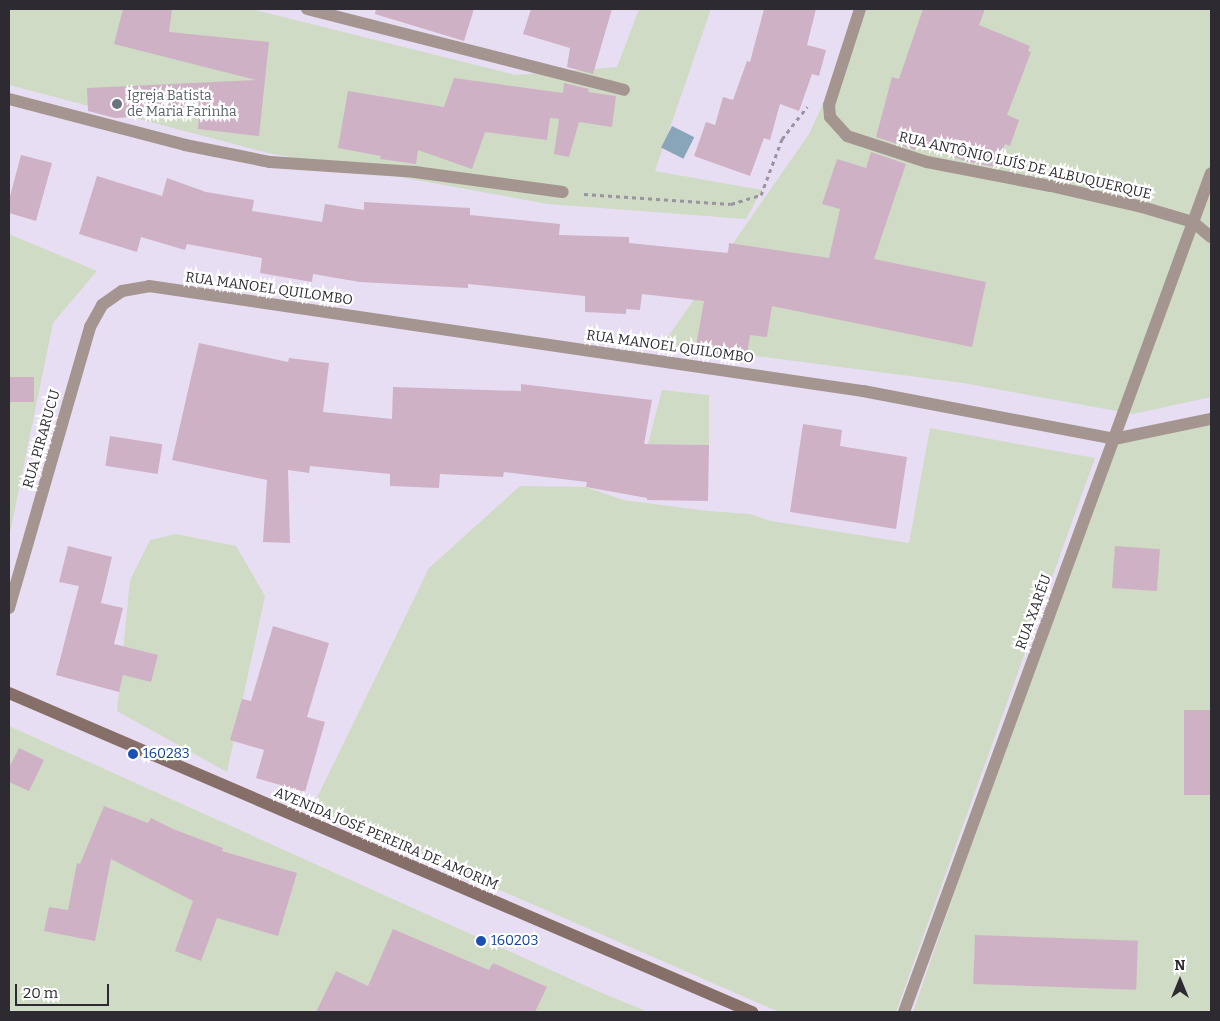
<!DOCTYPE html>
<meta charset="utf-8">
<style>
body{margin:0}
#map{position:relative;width:1220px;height:1021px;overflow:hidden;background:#e8def3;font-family:Bitter,serif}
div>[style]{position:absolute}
.green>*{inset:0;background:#cfdbc4}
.water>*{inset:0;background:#88a5ba;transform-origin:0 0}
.building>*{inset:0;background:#cfb1c6;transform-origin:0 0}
.path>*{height:3px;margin-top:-1.5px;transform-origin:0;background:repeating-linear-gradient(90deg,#9a93a2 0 4px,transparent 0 8px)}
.street>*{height:12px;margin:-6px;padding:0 6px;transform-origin:6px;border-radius:6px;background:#a59590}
.secondary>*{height:12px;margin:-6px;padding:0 6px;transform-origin:6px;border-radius:6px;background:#866f68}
.dots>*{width:14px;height:14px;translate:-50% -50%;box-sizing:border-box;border:2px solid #fff;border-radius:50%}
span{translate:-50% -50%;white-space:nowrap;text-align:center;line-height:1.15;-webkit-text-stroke:4.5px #fff;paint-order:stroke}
.worship-label{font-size:14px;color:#5b616d}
.left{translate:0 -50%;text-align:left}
.street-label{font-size:14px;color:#2e2a32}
.transit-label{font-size:14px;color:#164399}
.frame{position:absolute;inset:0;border:10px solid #2e2a32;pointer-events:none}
.north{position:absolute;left:1155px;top:956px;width:50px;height:50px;-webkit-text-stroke:4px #fff;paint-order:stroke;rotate:0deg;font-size:14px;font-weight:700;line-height:20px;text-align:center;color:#2e2a32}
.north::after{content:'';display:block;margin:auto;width:18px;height:22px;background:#2e2a32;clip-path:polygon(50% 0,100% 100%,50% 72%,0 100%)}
.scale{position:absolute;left:15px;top:984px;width:94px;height:22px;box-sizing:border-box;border:2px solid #2e2a32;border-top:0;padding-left:6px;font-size:15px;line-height:18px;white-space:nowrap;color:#2e2a32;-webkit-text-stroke:4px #fff;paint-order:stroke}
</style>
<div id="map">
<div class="green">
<div style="clip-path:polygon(9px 9px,251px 9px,516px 75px,617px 67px,639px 9px,711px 9px,655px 171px,762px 190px,746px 219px,548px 204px,268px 153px,9px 85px)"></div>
<div style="clip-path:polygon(867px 9px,1211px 9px,1211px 397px,1133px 414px,963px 383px,663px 344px,809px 134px)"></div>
<div style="clip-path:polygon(9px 234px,97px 271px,53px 323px,9px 538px)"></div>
<div style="clip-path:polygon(662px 390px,709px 395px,709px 445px,648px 444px)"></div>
<div style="clip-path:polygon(1211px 421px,1211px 1012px,913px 1012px,954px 893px,1120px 436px)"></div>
<div style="clip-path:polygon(930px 428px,1095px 458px,896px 1012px,779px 1012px,312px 808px,429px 568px,520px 486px,586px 487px,623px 500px,708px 511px,750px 514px,771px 521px,909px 543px)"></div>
<div style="clip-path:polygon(176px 534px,236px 546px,265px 596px,227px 772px,117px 711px,130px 580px,150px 540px)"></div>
<div style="clip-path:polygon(9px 726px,595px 990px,648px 1012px,9px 1012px)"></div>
</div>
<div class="water">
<div style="left:672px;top:126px;width:25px;height:24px;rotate:27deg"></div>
</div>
<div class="building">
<div style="clip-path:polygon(123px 9px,172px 9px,169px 32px,269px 42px,259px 136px,198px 129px,199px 113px,133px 106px,133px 117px,115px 118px,88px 111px,87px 88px,256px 80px,114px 44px)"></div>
<div style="clip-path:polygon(376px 9px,474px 9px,464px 41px,375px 14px)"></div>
<div style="clip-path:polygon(531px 9px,612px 9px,593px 74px,567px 67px,570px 48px,523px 34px)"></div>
<div style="clip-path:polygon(764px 9px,816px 9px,807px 45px,826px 50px,819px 76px,812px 74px,799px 111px,780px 104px,770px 140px,764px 138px,750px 176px,694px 156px,706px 122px,715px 125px,723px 97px,733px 100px,747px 61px,750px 62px)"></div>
<div style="clip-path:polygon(923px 9px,985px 9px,979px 25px,1030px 46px,1028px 51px,1031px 52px,1007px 115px,1019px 120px,1010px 146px,1005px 144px,996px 167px,968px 162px,917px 144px,915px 150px,876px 137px,892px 77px,899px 79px)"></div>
<div style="clip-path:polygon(454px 78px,563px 93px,564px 83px,589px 89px,588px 92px,616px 96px,612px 127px,579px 122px,569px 157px,554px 154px,559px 119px,550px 118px,547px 140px,485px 132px,472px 169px,418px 150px,416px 164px,380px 159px,381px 156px,338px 148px,348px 91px,444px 107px)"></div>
<div style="clip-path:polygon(871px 152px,906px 164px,874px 259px,986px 282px,972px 347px,772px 306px,767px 337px,750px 335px,746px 360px,695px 352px,704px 301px,642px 294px,640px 310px,626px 309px,626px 314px,585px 312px,585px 296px,468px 284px,468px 288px,360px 282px,313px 274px,312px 282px,260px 273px,262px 258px,187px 244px,185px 250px,141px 237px,137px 252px,79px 234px,97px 176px,162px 196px,167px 178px,206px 192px,254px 200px,252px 211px,322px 222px,325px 204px,364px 210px,364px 202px,470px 208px,470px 215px,560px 224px,559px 235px,629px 237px,629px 243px,728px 253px,729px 243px,829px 258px,840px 209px,822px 204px,837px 159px,866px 168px)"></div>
<div style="clip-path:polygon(21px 155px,52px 163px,36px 221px,9px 213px,9px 200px)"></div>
<div style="clip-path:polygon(199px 343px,288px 362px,289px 358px,329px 363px,323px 412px,392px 419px,393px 387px,521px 391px,521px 384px,652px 400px,644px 444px,709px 445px,708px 501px,647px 500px,647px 498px,586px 487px,587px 482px,504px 472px,503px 477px,440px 474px,439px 488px,390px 486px,390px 474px,310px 466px,309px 473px,288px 470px,290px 543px,263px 542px,267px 480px,172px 460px)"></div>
<div style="left:9px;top:377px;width:25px;height:25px"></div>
<div style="clip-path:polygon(803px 424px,842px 430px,840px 446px,907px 457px,896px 529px,790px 512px)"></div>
<div style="left:110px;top:436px;width:53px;height:30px;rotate:9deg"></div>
<div style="clip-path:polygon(68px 546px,112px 557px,101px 603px,123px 608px,114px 644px,158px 655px,151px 682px,123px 675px,119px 692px,56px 675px,79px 586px,59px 582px)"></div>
<div style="left:1115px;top:546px;width:45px;height:42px;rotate:4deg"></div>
<div style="clip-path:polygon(273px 626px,329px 643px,307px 717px,325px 722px,305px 792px,256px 778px,264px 750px,230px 740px,242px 699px,251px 701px)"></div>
<div style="left:1184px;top:710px;width:27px;height:85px"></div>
<div style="clip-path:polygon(19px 748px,44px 760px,29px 791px,9px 782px,9px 768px)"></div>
<div style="clip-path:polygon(104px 806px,148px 823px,151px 818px,173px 829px,223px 848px,222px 851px,297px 873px,278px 936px,217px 918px,201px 961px,175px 951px,193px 901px,111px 859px,95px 941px,44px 931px,49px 907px,68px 910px,77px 863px,80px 864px)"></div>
<div style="clip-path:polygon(393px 929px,489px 970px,493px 963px,547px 987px,535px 1012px,316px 1012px,336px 971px,368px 986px)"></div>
<div style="left:975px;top:935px;width:163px;height:49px;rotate:2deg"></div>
</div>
<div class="path">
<div style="left:584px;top:194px;width:147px;rotate:3.9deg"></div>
<div style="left:731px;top:204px;width:31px;rotate:-17deg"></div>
<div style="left:761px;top:195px;width:60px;rotate:-69.4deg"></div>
<div style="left:782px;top:139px;width:41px;rotate:-52deg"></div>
</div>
<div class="street">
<div style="left:307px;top:9px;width:327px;rotate:14.3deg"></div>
<div style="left:860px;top:9px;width:101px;rotate:107.9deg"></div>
<div style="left:829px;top:105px;width:12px;rotate:85deg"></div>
<div style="left:830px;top:117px;width:25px;rotate:48deg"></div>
<div style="left:847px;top:136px;width:84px;rotate:18deg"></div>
<div style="left:927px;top:162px;width:126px;rotate:11deg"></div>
<div style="left:1051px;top:186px;width:93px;rotate:13deg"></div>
<div style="left:1142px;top:207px;width:53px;rotate:16.4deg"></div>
<div style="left:1193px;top:222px;width:23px;rotate:40deg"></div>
<div style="left:9px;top:99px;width:182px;rotate:14.6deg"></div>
<div style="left:185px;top:145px;width:87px;rotate:11.3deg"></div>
<div style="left:270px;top:162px;width:145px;rotate:3.9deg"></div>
<div style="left:415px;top:172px;width:149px;rotate:7.7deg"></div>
<div style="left:9px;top:608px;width:292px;rotate:-73.9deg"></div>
<div style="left:90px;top:327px;width:25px;rotate:-61deg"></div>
<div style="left:102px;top:305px;width:24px;rotate:-35deg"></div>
<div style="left:122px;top:291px;width:27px;rotate:-10deg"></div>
<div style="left:149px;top:286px;width:722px;rotate:8.37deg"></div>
<div style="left:863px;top:391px;width:256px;rotate:10.8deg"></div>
<div style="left:1114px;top:439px;width:99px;rotate:-11.7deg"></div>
<div style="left:904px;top:1012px;width:893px;rotate:-69.9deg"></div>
</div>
<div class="secondary">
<div style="left:9px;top:693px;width:809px;rotate:23.24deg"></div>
</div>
<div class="dots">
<div style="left:117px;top:104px;background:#6b7280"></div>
<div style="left:133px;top:754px;background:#1a4fb4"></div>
<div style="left:481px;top:941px;background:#1a4fb4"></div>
</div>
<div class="worship-label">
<span class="left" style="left:127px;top:104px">Igreja Batista<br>de Maria Farinha</span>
</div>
<div class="street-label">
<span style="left:1025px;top:166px;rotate:13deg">RUA ANTÔNIO LUÍS DE ALBUQUERQUE</span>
<span style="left:269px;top:289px;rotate:8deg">RUA MANOEL QUILOMBO</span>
<span style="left:670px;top:347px;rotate:8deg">RUA MANOEL QUILOMBO</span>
<span style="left:42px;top:439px;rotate:-74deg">RUA PIRARUCU</span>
<span style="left:1034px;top:612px;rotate:-70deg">RUA XARÉU</span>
<span style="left:386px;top:839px;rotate:23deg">AVENIDA JOSÉ PEREIRA DE AMORIM</span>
</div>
<div class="transit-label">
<span class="left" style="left:143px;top:754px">160283</span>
<span class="left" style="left:491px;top:941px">160203</span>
</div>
<div class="frame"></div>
<div class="north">N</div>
<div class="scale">20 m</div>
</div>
